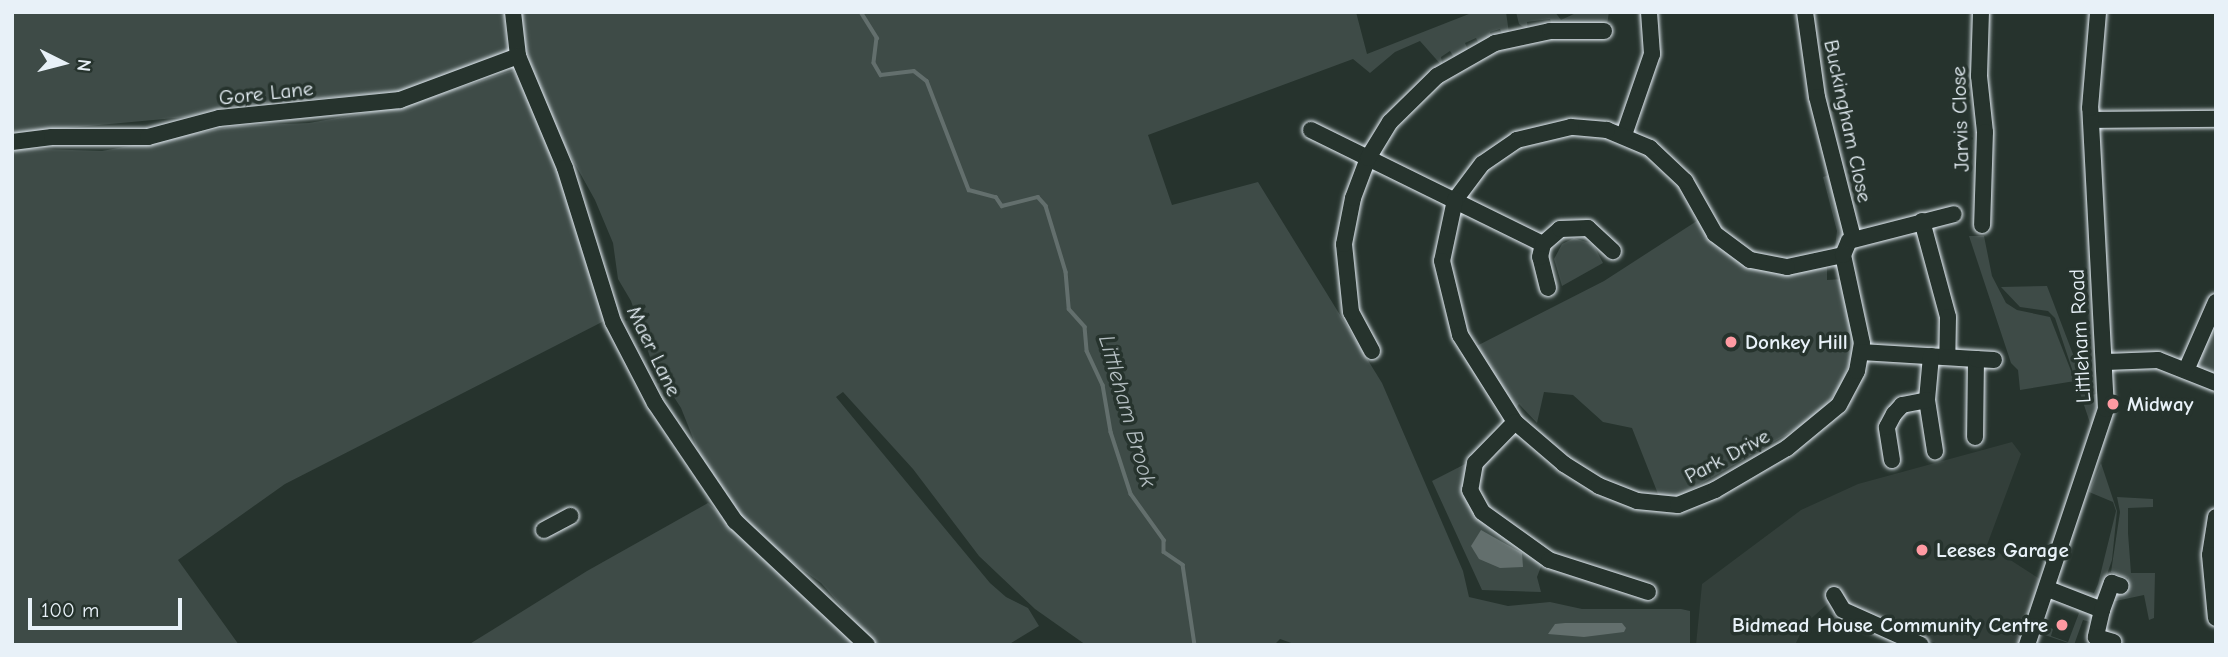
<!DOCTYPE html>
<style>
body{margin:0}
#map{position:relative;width:2228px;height:657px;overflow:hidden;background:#26332d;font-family:"Comic Neue",sans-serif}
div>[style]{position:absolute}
.built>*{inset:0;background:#333f3a}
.green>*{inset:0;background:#3e4b47}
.water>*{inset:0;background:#636f6d}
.stream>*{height:3.5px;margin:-1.75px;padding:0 1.75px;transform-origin:1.75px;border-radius:1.75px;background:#636f6d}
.roads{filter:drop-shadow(0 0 2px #e8f1f8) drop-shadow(0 0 2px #e8f1f8)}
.minor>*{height:16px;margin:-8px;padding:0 8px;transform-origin:8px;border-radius:8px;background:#26332d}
.dots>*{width:19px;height:19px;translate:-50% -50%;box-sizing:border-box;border:4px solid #26332d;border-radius:50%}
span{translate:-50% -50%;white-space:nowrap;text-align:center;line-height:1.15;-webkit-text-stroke:7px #26332d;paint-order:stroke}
.street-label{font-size:21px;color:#e8f1f8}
.poi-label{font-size:21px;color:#e8f1f8;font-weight:700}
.left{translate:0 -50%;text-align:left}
.right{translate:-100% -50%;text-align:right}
.water-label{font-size:23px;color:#b3bdc0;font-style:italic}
.frame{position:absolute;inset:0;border:14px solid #e8f1f8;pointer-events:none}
.north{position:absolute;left:28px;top:28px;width:70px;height:70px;-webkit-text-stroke:5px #26332d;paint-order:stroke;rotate:96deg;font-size:19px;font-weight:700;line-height:28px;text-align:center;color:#e8f1f8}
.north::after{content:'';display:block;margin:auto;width:24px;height:32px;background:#e8f1f8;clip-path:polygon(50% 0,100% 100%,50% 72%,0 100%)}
.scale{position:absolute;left:28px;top:598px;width:154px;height:32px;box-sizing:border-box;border:4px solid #e8f1f8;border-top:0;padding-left:9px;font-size:21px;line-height:24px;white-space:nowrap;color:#e8f1f8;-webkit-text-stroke:5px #26332d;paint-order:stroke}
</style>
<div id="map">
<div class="built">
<div style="clip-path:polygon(2012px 442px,2021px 454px,1987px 545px,2046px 583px,2020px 645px,1940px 645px,1833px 599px,1805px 624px,1795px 645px,1696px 645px,1702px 584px,1801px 510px,1858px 484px)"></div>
</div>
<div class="green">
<div style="clip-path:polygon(12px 12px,504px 12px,508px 51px,404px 91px,231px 106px,186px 117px,12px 133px)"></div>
<div style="clip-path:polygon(520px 12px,1356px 12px,1367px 54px,1474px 12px,1506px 12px,1509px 33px,1503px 37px,1500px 29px,1490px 32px,1493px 40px,1480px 46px,1476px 38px,1465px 43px,1469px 52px,1455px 59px,1450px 51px,1441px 57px,1443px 67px,1420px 41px,1395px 52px,1370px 73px,1353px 59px,1148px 135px,1172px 205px,1258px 182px,1382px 383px,1463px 571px,1469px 597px,1508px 606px,1550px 602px,1582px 609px,1681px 609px,1690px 611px,1690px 645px,1297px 645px,1280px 639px,1274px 645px,1086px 645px,1035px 609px,979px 556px,913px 469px,843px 392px,836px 397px,990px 583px,1006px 597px,1028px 608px,1039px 626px,1008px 645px,870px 645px,872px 641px,821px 583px,755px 535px,711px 483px,681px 408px,652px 363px,631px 301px,618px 279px,613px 243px,595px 200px,545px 110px,523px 40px)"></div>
<div style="clip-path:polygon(1516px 12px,1555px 12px,1561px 20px,1578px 12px,1609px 12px,1607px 25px,1552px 27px,1550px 19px,1527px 22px,1528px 30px,1519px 24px)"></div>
<div style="clip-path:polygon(514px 70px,562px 174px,604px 321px,285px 484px,178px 560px,239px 645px,12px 645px,12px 148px,102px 151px,235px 126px,309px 123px,404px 106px)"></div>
<div style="clip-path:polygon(1832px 174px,1844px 234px,1835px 248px,1837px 231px,1823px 177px)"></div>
<div style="clip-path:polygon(1703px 217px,1718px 245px,1744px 264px,1827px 264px,1827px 280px,1842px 279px,1854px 334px,1852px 354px,1842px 385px,1815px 418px,1680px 496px,1660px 499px,1632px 428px,1603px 422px,1573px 395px,1544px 392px,1537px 423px,1519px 404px,1506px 424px,1461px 354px,1604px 281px)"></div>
<div style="clip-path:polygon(1969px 236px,1984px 236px,1992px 276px,2006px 303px,2017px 310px,2050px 317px,2075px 381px,2020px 390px,2018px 370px,2011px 363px)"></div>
<div style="clip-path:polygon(1574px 238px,1593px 244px,1603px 263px,1562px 286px,1554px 259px,1562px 244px)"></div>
<div style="clip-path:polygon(2047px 286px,2089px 396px,2099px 393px,2092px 429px,2055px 318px,2048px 311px,2020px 307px,2001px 287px)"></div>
<div style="clip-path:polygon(2216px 310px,2216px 379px,2196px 363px)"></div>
<div style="clip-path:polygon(1473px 460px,1466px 493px,1542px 564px,1537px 577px,1541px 592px,1482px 590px,1432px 481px)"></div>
<div style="clip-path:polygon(2101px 463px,2117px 511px,2112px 560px,2100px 595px,2094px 599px,2062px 585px,2094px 593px,2098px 584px,2116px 511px,2113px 502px,2089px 492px)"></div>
<div style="clip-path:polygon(2117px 497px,2153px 499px,2153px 507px,2128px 508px,2128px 533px,2131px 573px,2155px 573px,2154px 618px,2149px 620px,2144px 595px,2111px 602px,2115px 594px,2124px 593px,2128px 578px,2111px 572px,2120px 512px)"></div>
<div style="clip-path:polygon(708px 503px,862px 645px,468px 645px,587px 571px)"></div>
<div style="clip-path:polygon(2073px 607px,2092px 616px,2090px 622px,2083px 620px,2074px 645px,2042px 634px,2046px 626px,2053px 629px,2051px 636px,2068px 642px,2079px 613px)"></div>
</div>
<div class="water">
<div style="clip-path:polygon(1481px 530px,1522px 553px,1523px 567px,1500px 568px,1479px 559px,1471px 546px)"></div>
<div style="clip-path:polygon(1565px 623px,1622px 623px,1626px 628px,1624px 632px,1584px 637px,1548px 634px,1555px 624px)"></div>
</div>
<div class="stream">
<div style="left:861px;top:12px;width:31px;rotate:58deg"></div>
<div style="left:877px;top:38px;width:25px;rotate:97deg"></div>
<div style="left:874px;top:63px;width:14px;rotate:60deg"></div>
<div style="left:881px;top:75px;width:33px;rotate:-7deg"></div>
<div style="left:914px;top:71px;width:16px;rotate:38deg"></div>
<div style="left:927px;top:81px;width:117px;rotate:68.9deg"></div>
<div style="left:969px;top:190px;width:28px;rotate:15deg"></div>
<div style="left:996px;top:197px;width:11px;rotate:56deg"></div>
<div style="left:1002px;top:206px;width:37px;rotate:-14deg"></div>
<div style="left:1038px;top:197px;width:12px;rotate:48deg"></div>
<div style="left:1046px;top:206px;width:69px;rotate:73.1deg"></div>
<div style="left:1066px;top:272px;width:37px;rotate:85deg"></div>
<div style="left:1069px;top:309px;width:24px;rotate:48deg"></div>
<div style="left:1085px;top:327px;width:24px;rotate:85deg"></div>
<div style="left:1087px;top:351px;width:38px;rotate:65deg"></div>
<div style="left:1103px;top:385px;width:48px;rotate:80.3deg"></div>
<div style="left:1111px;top:432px;width:65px;rotate:72.1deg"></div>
<div style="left:1131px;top:494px;width:57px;rotate:54.3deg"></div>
<div style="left:1164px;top:540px;width:12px;rotate:90deg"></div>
<div style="left:1164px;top:552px;width:23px;rotate:34deg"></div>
<div style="left:1183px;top:565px;width:81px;rotate:81.5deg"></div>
</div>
<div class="roads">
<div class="minor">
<div style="left:513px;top:12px;width:44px;rotate:83.5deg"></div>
<div style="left:518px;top:56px;width:121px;rotate:67.2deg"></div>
<div style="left:565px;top:168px;width:161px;rotate:72.7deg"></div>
<div style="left:613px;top:322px;width:91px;rotate:62.6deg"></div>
<div style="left:655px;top:403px;width:143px;rotate:55.9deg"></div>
<div style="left:735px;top:521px;width:181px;rotate:43.2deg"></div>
<div style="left:1805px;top:12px;width:86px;rotate:82deg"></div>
<div style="left:1817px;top:97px;width:146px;rotate:75.7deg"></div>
<div style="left:1981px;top:12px;width:64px;rotate:91.8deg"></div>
<div style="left:1979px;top:76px;width:56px;rotate:83.9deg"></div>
<div style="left:1985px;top:132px;width:93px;rotate:91.8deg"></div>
<div style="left:2092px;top:120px;width:124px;rotate:-0.5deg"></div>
<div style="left:1311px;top:130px;width:258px;rotate:26.2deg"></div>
<div style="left:1624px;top:135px;width:86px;rotate:-70.9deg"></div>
<div style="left:1652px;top:54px;width:42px;rotate:-94.1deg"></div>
<div style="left:12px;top:142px;width:40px;rotate:-7.1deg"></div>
<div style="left:52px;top:137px;width:96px"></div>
<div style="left:148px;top:137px;width:73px;rotate:-15deg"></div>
<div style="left:219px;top:118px;width:182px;rotate:-5.7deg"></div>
<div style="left:400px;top:100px;width:126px;rotate:-20.4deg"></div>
<div style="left:1922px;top:221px;width:99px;rotate:74.8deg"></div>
<div style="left:1948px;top:317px;width:39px;rotate:91deg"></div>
<div style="left:1843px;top:255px;width:57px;rotate:167.9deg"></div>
<div style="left:1787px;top:267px;width:38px;rotate:-169deg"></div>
<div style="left:1750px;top:260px;width:44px;rotate:-143.4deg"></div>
<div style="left:1715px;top:234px;width:61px;rotate:-119.5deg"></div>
<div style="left:1685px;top:181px;width:48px;rotate:-136.7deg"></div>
<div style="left:1650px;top:148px;width:47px;rotate:-157.3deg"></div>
<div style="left:1607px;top:130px;width:36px;rotate:-175deg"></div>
<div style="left:1571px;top:127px;width:56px;rotate:166.5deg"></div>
<div style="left:1517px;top:140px;width:42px;rotate:145.6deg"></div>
<div style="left:1482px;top:164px;width:45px;rotate:126.9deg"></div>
<div style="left:1455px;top:200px;width:62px;rotate:102deg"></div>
<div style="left:1442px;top:261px;width:76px;rotate:76.3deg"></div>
<div style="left:1460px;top:335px;width:103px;rotate:57.7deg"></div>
<div style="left:1515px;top:422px;width:65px;rotate:40.6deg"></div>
<div style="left:1564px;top:464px;width:41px;rotate:32.2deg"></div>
<div style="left:1599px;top:486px;width:41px;rotate:21.5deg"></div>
<div style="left:1637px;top:501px;width:41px;rotate:5.6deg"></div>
<div style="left:1678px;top:505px;width:40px;rotate:-22deg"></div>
<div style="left:1715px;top:490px;width:83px;rotate:-30.3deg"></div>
<div style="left:1787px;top:448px;width:67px;rotate:-39.6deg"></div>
<div style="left:1839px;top:405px;width:38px;rotate:-62deg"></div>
<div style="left:1857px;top:371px;width:28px;rotate:-80deg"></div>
<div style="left:1862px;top:343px;width:90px;rotate:-102.2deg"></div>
<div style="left:1843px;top:255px;width:15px;rotate:-67deg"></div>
<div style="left:1849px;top:241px;width:108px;rotate:-14.4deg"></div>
<div style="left:1548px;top:288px;width:32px;rotate:-104deg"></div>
<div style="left:1540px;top:257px;width:13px;rotate:-77deg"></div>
<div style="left:1543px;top:244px;width:23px;rotate:-41deg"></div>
<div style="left:1560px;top:229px;width:28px;rotate:-2deg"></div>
<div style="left:1588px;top:228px;width:34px;rotate:43deg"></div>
<div style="left:1372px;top:351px;width:44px;rotate:-118.3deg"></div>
<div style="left:1351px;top:312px;width:68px;rotate:-95.9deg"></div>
<div style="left:1344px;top:244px;width:47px;rotate:-78.9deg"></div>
<div style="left:1353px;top:198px;width:43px;rotate:-69.4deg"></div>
<div style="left:1368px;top:158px;width:42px;rotate:-58.6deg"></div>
<div style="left:1390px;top:122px;width:66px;rotate:-44.4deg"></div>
<div style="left:1437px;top:76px;width:67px;rotate:-29.6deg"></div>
<div style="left:1495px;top:43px;width:56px;rotate:-12.3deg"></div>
<div style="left:1550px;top:31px;width:54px"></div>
<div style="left:1861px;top:352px;width:115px;rotate:3.5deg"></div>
<div style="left:1976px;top:359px;width:78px;rotate:90.7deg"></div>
<div style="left:1931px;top:356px;width:44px;rotate:95.2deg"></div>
<div style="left:1927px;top:400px;width:52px;rotate:81.1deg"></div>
<div style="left:1976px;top:359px;width:18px;rotate:3deg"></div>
<div style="left:2106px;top:362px;width:52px;rotate:-2.2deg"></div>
<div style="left:2158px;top:360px;width:62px;rotate:21.6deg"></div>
<div style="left:2187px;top:368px;width:72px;rotate:-66.3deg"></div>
<div style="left:1515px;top:422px;width:57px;rotate:134.3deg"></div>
<div style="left:1475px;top:463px;width:27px;rotate:100deg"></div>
<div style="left:1470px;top:490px;width:25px;rotate:61deg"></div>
<div style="left:1482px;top:512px;width:82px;rotate:35.6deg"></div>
<div style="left:1549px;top:560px;width:104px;rotate:17.9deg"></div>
<div style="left:1892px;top:460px;width:33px;rotate:-99deg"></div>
<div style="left:1887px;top:427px;width:15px;rotate:-62deg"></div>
<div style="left:1894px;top:414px;width:12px;rotate:-48deg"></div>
<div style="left:1902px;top:405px;width:25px;rotate:-11deg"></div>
<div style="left:2216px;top:517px;width:38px;rotate:99deg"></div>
<div style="left:2210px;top:555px;width:63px;rotate:84.6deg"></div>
<div style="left:544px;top:530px;width:30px;rotate:-28deg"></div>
<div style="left:2048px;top:589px;width:58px;rotate:21.3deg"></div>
<div style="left:2102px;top:610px;width:28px;rotate:103deg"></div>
<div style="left:2096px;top:637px;width:18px;rotate:16deg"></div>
<div style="left:1834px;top:595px;width:17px;rotate:59deg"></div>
<div style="left:1843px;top:610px;width:85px;rotate:24.2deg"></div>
<div style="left:2102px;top:610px;width:29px;rotate:-70deg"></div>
<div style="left:2112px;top:583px;width:9px;rotate:18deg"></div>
<div style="left:2027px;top:645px;width:249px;rotate:-71.5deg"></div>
<div style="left:2106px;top:409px;width:301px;rotate:-93deg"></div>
<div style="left:2090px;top:108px;width:96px;rotate:-85.2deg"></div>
</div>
</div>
<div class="dots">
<div style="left:1731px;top:342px;background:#ff9aa2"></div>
<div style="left:2113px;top:404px;background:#ff9aa2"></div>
<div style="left:1922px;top:550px;background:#ff9aa2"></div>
<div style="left:2062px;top:625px;background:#ff9aa2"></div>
</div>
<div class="street-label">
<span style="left:266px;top:93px;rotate:-6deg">Gore Lane</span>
<span style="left:1960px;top:119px;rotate:-92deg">Jarvis Close</span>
<span style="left:1848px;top:121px;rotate:78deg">Buckingham Close</span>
<span style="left:2080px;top:336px;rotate:-93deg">Littleham Road</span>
<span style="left:654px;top:351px;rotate:64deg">Maer Lane</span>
<span style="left:1727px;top:456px;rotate:-28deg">Park Drive</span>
</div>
<div class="poi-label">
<span class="left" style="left:1745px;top:342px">Donkey Hill</span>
<span class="left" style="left:2127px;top:404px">Midway</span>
<span class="left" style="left:1936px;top:550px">Leeses Garage</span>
<span class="right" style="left:2048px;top:625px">Bidmead House Community Centre</span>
</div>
<div class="water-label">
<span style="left:1127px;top:411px;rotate:74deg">Littleham Brook</span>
</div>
<div class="frame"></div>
<div class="north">N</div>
<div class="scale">100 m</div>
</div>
